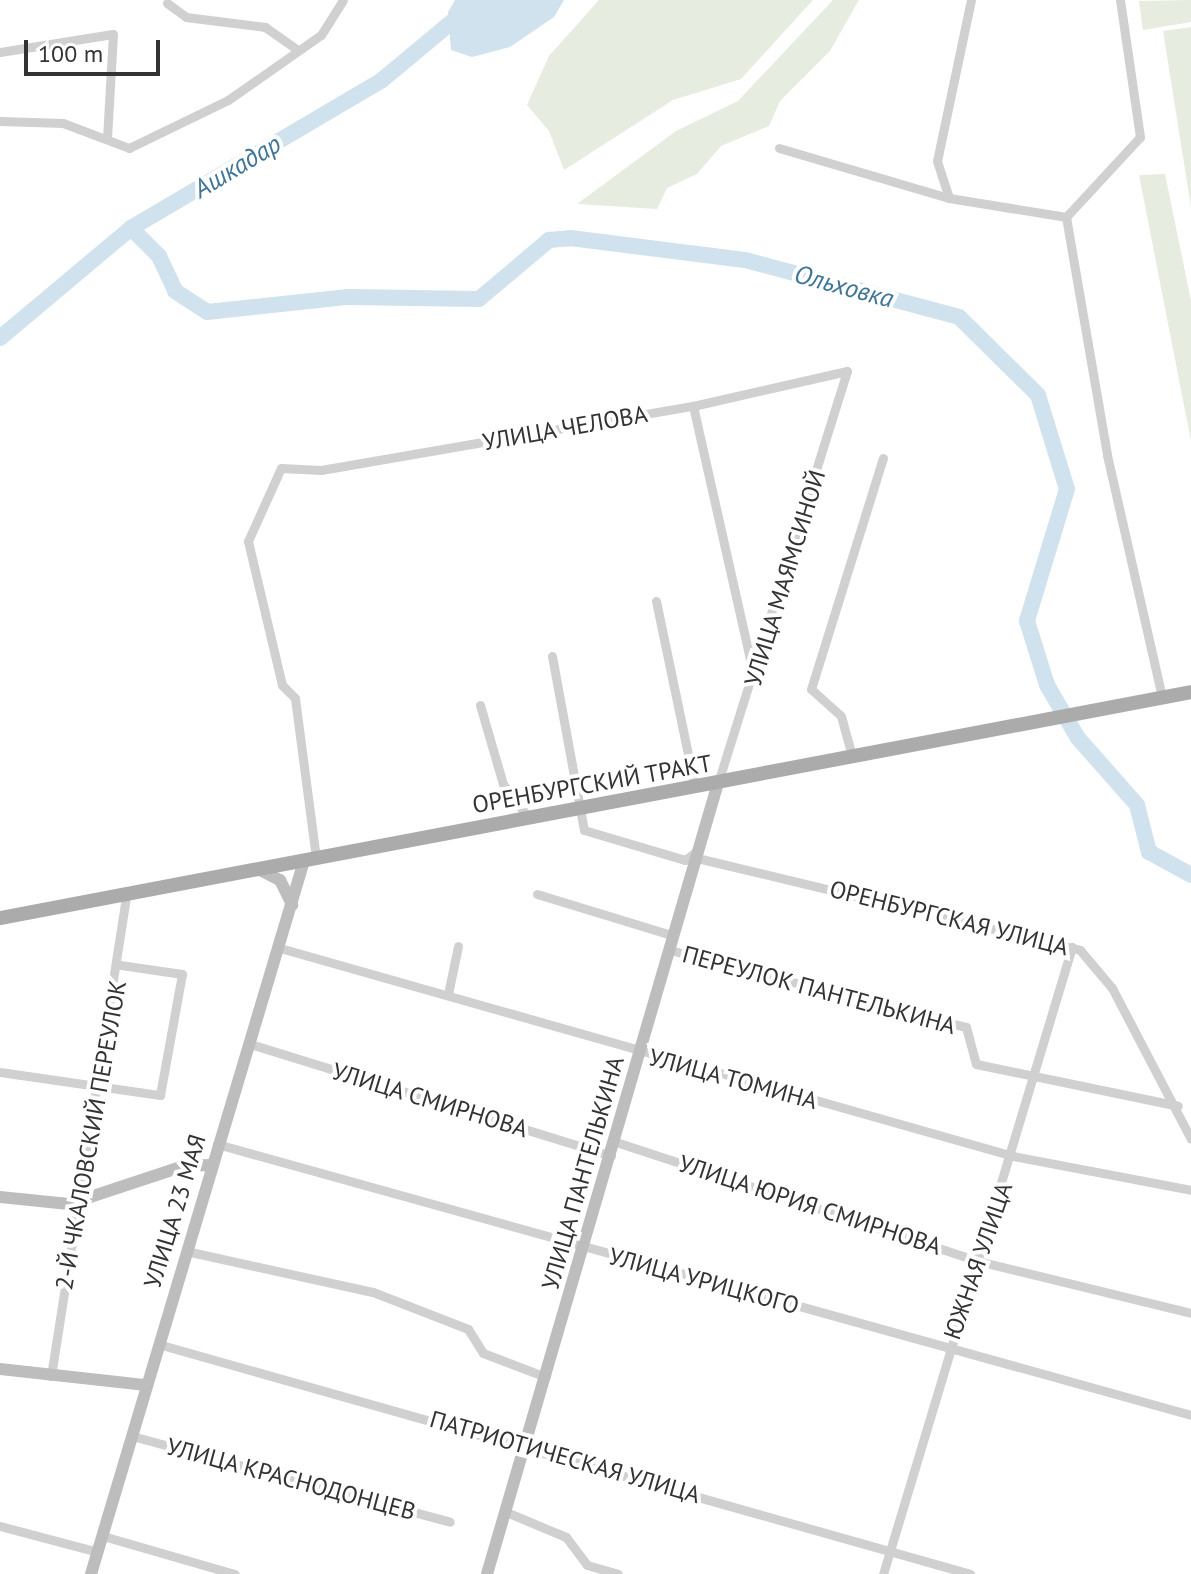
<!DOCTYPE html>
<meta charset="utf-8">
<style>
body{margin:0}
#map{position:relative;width:1191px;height:1574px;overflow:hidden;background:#fff;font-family:"PT Sans",sans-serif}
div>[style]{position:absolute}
.green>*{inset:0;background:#e6ecdf}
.water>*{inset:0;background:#cfe2ee}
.river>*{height:16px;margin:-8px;padding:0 8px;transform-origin:8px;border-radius:8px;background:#cfe2ee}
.street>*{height:9px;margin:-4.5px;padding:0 4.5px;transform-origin:4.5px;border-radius:4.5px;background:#d0d0d0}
.secondary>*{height:12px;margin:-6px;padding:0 6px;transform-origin:6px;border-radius:6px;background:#bdbdbd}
.primary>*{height:14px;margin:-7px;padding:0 7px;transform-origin:7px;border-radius:7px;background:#ababab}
span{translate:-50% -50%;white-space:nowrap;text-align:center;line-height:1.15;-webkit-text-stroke:8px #fff;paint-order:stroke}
.street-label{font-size:24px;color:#333}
.water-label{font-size:26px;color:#3f7597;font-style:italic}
.scale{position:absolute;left:24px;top:40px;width:136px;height:36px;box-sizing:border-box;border:4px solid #333;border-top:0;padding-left:10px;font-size:24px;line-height:28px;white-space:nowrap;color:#333;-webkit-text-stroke:6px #fff;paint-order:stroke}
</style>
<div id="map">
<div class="green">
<div style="clip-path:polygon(599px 0,813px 0,741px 79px,673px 100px,564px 170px,549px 131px,527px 105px,549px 56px)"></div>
<div style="clip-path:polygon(833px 0,859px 0,830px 51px,780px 101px,769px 126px,721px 146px,697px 174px,667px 188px,657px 209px,577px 204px,676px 131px,738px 101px)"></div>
<div style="clip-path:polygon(1191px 0,1191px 22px,1143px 30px,1139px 1px)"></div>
<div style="clip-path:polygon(1191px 27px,1191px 207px,1163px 31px)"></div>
<div style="clip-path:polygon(1165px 174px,1191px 301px,1191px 441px,1139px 175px)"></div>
</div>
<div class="water">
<div style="clip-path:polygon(455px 0,564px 0,554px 17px,510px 47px,472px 57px,451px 50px,448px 12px)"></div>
</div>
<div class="river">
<div style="left:131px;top:228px;width:40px;rotate:45deg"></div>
<div style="left:159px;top:256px;width:38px;rotate:65deg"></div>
<div style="left:175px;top:291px;width:38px;rotate:33deg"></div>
<div style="left:207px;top:312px;width:142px;rotate:-6.1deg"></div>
<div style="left:348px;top:297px;width:131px;rotate:0.9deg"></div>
<div style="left:479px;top:299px;width:92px;rotate:-40.1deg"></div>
<div style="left:549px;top:240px;width:21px;rotate:-5deg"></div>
<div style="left:570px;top:238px;width:176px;rotate:7.2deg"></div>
<div style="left:745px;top:260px;width:221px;rotate:14.9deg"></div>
<div style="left:959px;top:317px;width:111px;rotate:44.6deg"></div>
<div style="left:1038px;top:395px;width:98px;rotate:72.9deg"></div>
<div style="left:1067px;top:489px;width:138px;rotate:106.9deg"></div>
<div style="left:1027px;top:621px;width:67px;rotate:72.6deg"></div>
<div style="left:1047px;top:685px;width:61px;rotate:59.7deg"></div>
<div style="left:1078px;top:738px;width:89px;rotate:48.6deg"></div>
<div style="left:1137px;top:805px;width:49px;rotate:75.7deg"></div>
<div style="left:1149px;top:852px;width:48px;rotate:28.7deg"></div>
<div style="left:0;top:338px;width:171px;rotate:-40deg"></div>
<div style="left:131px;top:228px;width:291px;rotate:-30.5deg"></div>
<div style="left:382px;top:80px;width:125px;rotate:-39.8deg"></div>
</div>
<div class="street">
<div style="left:167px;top:3px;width:24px;rotate:36deg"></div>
<div style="left:186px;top:17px;width:80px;rotate:7.2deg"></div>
<div style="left:265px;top:27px;width:39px;rotate:35deg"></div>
<div style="left:0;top:52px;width:114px;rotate:-9.1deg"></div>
<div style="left:113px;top:34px;width:105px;rotate:93.3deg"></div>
<div style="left:0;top:121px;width:63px;rotate:1.8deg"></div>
<div style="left:63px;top:123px;width:71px;rotate:20.7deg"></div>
<div style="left:129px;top:148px;width:110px;rotate:-25.9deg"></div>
<div style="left:228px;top:100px;width:113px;rotate:-35deg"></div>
<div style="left:321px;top:35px;width:41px;rotate:-57.8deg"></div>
<div style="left:779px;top:148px;width:177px;rotate:16.4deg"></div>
<div style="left:949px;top:198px;width:119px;rotate:9.2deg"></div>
<div style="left:949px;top:198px;width:39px;rotate:-108deg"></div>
<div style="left:937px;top:161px;width:165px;rotate:-78.1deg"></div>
<div style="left:1066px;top:217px;width:242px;rotate:80.2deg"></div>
<div style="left:1107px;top:455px;width:248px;rotate:77.2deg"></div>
<div style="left:1066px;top:217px;width:109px;rotate:-47.2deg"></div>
<div style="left:1140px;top:137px;width:138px;rotate:-98.3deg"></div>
<div style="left:693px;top:406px;width:278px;rotate:77.3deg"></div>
<div style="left:656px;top:601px;width:190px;rotate:78.2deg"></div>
<div style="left:552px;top:656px;width:177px;rotate:79.6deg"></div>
<div style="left:584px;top:830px;width:105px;rotate:16.5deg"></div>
<div style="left:685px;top:860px;width:17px;rotate:-36deg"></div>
<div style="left:480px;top:705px;width:82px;rotate:73.8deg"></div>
<div style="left:503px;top:784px;width:41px;rotate:52.9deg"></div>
<div style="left:852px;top:756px;width:41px;rotate:-105.4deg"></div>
<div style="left:841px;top:716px;width:40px;rotate:-138deg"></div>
<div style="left:811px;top:689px;width:242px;rotate:-72.7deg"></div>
<div style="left:316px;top:858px;width:161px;rotate:-97.5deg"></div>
<div style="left:295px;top:698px;width:18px;rotate:-135deg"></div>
<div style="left:282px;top:685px;width:148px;rotate:-103.3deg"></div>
<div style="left:248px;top:541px;width:80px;rotate:-65.7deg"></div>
<div style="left:281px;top:468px;width:40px;rotate:2.9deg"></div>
<div style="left:321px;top:470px;width:377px;rotate:-9.8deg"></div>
<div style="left:693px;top:406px;width:158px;rotate:-12.8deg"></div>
<div style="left:847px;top:371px;width:432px;rotate:107.4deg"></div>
<div style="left:697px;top:858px;width:394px;rotate:13.5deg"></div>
<div style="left:1080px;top:950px;width:50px;rotate:49.9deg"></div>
<div style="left:1112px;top:988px;width:170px;rotate:62.4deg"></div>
<div style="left:537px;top:894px;width:143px;rotate:17deg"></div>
<div style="left:280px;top:948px;width:762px;rotate:15.84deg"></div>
<div style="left:1013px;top:1156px;width:181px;rotate:10.8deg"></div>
<div style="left:670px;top:950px;width:306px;rotate:14.6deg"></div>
<div style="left:966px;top:1027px;width:38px;rotate:75deg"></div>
<div style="left:976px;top:1064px;width:206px;rotate:11.7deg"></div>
<div style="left:448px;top:994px;width:49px;rotate:-78.2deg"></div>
<div style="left:250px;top:1044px;width:378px;rotate:17.2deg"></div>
<div style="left:0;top:1072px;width:162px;rotate:8.2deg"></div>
<div style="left:160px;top:1095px;width:123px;rotate:-79.7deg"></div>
<div style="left:182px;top:974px;width:63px;rotate:-171.7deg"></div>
<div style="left:616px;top:1142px;width:381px;rotate:18.2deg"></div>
<div style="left:978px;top:1261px;width:219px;rotate:13.7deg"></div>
<div style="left:217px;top:1144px;width:1011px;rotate:15.55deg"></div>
<div style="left:186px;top:1251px;width:191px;rotate:12.4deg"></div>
<div style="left:373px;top:1292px;width:102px;rotate:21.3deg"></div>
<div style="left:468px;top:1329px;width:28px;rotate:58deg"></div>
<div style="left:483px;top:1353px;width:67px;rotate:20.9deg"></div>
<div style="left:158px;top:1344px;width:844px;rotate:15.81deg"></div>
<div style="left:51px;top:1376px;width:489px;rotate:-81.1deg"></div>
<div style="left:132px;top:1436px;width:329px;rotate:15.1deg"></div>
<div style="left:506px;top:1512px;width:65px;rotate:22.6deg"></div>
<div style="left:566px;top:1537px;width:35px;rotate:53deg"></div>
<div style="left:587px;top:1565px;width:32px;rotate:16deg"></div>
<div style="left:0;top:1526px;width:101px;rotate:14.9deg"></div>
<div style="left:103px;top:1536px;width:137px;rotate:16.1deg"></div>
<div style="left:883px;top:1574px;width:655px;rotate:-73.23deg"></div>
</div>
<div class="secondary">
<div style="left:258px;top:869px;width:25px;rotate:27deg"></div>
<div style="left:280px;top:880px;width:28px;rotate:64deg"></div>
<div style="left:0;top:1197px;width:69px;rotate:5.8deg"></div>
<div style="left:69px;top:1204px;width:121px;rotate:-18.3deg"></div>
<div style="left:184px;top:1166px;width:27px;rotate:-2deg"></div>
<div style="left:0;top:1369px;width:147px;rotate:6.3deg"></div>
<div style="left:91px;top:1574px;width:744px;rotate:-73.37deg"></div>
<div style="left:487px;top:1574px;width:824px;rotate:-73.72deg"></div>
</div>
<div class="primary">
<div style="left:0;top:918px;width:1212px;rotate:-10.74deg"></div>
</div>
<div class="street-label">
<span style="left:565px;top:428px;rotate:-10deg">УЛИЦА ЧЕЛОВА</span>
<span style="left:785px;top:578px;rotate:-73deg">УЛИЦА МАЯМСИНОЙ</span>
<span style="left:592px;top:784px;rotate:-10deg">ОРЕНБУРГСКИЙ ТРАКТ</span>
<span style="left:949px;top:918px;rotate:14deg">ОРЕНБУРГСКАЯ УЛИЦА</span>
<span style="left:819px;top:990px;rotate:15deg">ПЕРЕУЛОК ПАНТЕЛЬКИНА</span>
<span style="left:733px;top:1079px;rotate:15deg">УЛИЦА ТОМИНА</span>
<span style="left:430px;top:1100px;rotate:17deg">УЛИЦА СМИРНОВА</span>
<span style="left:91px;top:1135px;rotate:-80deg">2-Й ЧКАЛОВСКИЙ ПЕРЕУЛОК</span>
<span style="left:583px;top:1173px;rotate:-74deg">УЛИЦА ПАНТЕЛЬКИНА</span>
<span style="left:810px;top:1205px;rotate:18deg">УЛИЦА ЮРИЯ СМИРНОВА</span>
<span style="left:175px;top:1211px;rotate:-73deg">УЛИЦА 23 МАЯ</span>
<span style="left:978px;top:1261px;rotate:-71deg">ЮЖНАЯ УЛИЦА</span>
<span style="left:704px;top:1281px;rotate:15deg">УЛИЦА УРИЦКОГО</span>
<span style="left:565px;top:1457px;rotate:16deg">ПАТРИОТИЧЕСКАЯ УЛИЦА</span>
<span style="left:291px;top:1479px;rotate:15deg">УЛИЦА КРАСНОДОНЦЕВ</span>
</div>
<div class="water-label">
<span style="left:237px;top:166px;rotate:-31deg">Ашкадар</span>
<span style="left:844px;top:286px;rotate:15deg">Ольховка</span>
</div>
<div class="scale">100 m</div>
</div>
